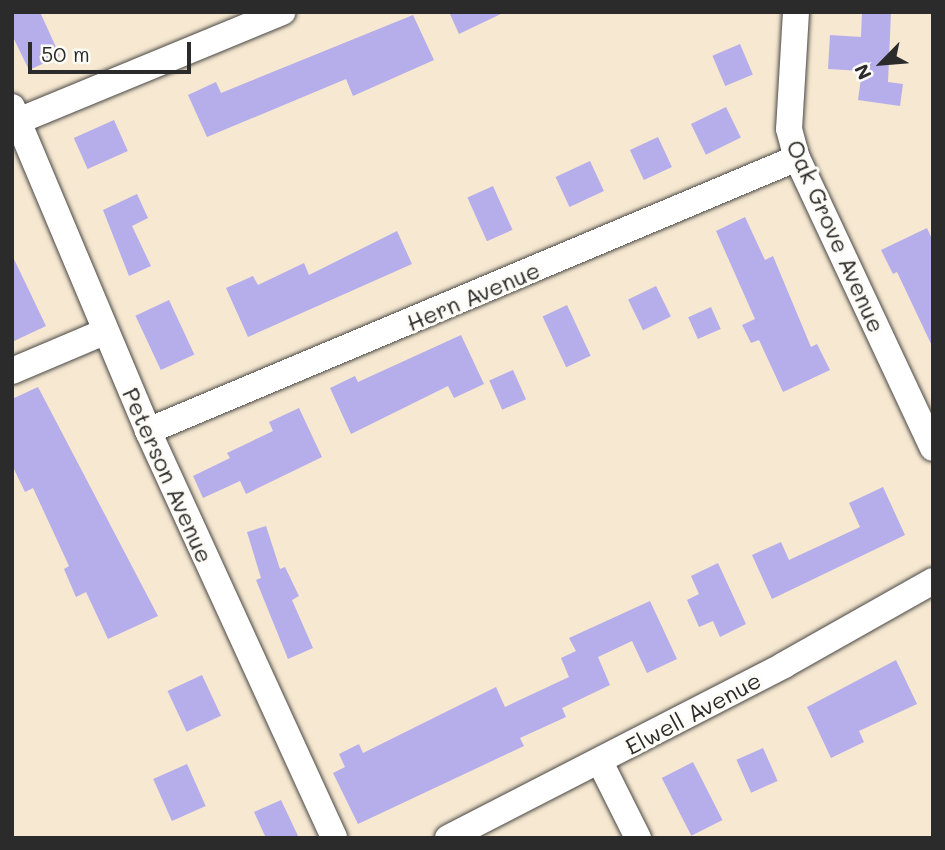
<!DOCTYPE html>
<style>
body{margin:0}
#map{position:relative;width:945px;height:850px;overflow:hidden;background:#f6e8d1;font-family:Mali,sans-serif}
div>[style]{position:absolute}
.building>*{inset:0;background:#b6aeeb;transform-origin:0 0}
.roads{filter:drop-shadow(0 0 2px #494744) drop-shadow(0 0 2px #494744)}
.street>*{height:26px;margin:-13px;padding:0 13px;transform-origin:13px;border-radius:13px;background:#fff}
span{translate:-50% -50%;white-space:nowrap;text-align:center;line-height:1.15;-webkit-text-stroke:6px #fdfcf7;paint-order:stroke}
.street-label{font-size:23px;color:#2b2b2b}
.frame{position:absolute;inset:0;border:14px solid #2b2b2b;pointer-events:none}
.north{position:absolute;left:847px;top:28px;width:70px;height:70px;-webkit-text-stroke:5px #fdfcf7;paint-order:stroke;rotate:245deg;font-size:19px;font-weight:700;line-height:28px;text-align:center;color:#2b2b2b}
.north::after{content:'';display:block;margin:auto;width:24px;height:32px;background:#2b2b2b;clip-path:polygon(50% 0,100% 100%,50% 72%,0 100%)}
.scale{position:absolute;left:28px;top:42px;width:163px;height:32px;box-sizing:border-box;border:4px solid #2b2b2b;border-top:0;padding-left:9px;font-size:21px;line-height:24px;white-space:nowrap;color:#2b2b2b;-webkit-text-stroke:5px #fdfcf7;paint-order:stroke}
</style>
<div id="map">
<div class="building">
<div style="clip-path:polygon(12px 12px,40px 12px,60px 56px,29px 70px,12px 35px)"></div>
<div style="clip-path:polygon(449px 12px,505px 12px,459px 34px)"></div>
<div style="clip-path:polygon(862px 12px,891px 12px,888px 82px,903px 84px,900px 106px,858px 100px,862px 71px,828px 69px,830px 35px,861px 37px)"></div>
<div style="clip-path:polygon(413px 15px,434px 60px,353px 96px,346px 79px,207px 137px,188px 95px,216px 82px,221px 93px)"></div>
<div style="left:740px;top:44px;width:33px;height:30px;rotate:67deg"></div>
<div style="left:726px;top:107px;width:34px;height:39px;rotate:64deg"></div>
<div style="left:114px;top:120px;width:34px;height:44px;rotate:66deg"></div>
<div style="left:658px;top:137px;width:33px;height:31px;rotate:65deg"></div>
<div style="left:590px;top:161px;width:33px;height:38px;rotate:65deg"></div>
<div style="left:493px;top:186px;width:48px;height:28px;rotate:66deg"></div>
<div style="clip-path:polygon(137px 194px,148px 218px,132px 226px,151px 266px,129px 276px,103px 210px)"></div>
<div style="clip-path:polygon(745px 217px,765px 260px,773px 256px,811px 347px,817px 344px,830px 370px,783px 392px,759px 340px,751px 343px,742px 325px,755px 319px,716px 231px)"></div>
<div style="clip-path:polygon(927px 228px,933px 241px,933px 348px,897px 272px,893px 274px,881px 250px)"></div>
<div style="clip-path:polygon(397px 231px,412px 264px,248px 337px,226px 288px,253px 276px,258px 285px,304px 263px,309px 275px)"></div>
<div style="clip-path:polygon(12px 255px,46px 326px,12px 342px)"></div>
<div style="left:656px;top:286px;width:34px;height:31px;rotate:64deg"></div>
<div style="left:169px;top:300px;width:60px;height:37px;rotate:65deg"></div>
<div style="left:567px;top:305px;width:56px;height:27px;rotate:65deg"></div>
<div style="left:711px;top:307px;width:24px;height:25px;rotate:66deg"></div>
<div style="clip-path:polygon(461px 335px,484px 384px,454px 398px,448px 386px,351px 434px,330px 388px,355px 376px,358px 382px)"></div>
<div style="left:513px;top:370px;width:32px;height:26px;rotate:66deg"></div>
<div style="clip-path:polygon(38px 387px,158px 616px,108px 639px,86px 592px,76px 597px,64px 569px,69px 566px,33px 488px,25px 492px,12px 465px,12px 399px)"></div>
<div style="clip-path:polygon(299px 408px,322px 457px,246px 494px,240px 481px,203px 498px,193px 476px,230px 458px,227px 453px,273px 431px,269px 422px)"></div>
<div style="clip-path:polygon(883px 487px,905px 535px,772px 599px,752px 555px,781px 542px,789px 560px,860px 527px,849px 503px)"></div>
<div style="clip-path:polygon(266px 526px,280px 569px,285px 567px,299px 596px,292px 600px,313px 648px,288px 659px,256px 580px,261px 578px,247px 532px)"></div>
<div style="clip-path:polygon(718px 563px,746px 624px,720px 637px,713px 621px,699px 627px,687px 600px,699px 594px,691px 576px)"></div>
<div style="clip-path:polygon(650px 601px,677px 659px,647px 673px,632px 641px,598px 657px,610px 685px,562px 708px,566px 717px,520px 738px,524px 746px,358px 824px,333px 773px,345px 767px,339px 754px,359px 744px,363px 753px,496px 687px,505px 707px,569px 677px,561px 658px,576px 651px,569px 638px)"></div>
<div style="clip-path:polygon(896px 660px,917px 704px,859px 731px,864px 742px,831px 758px,807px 707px)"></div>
<div style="left:202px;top:675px;width:45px;height:38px;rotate:65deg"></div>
<div style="left:763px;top:748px;width:36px;height:29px;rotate:66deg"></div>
<div style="left:693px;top:762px;width:65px;height:35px;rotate:63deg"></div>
<div style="left:187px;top:764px;width:46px;height:37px;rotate:66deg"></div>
<div style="clip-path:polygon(281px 800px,299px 838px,266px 838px,254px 812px)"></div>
</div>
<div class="roads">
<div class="street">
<div style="left:796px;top:12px;width:117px;rotate:93.4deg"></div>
<div style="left:789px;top:129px;width:30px;rotate:75deg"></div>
<div style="left:797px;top:158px;width:320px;rotate:64.9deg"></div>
<div style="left:12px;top:107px;width:351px;rotate:67.2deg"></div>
<div style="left:148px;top:431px;width:447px;rotate:65.4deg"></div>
<div style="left:18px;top:121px;width:286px;rotate:-22.4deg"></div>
<div style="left:12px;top:371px;width:100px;rotate:-23deg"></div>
<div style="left:148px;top:431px;width:704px;rotate:-22.81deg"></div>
<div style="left:600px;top:762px;width:85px;rotate:63.4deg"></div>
<div style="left:448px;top:838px;width:378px;rotate:-27.2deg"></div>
<div style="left:784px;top:665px;width:171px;rotate:-29.4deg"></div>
</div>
</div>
<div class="street-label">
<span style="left:836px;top:236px;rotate:66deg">Oak Grove Avenue</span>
<span style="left:473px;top:296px;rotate:-23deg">Hern Avenue</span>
<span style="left:168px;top:475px;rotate:66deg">Peterson Avenue</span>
<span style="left:693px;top:713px;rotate:-28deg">Elwell Avenue</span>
</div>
<div class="frame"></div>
<div class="north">N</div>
<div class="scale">50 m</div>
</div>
